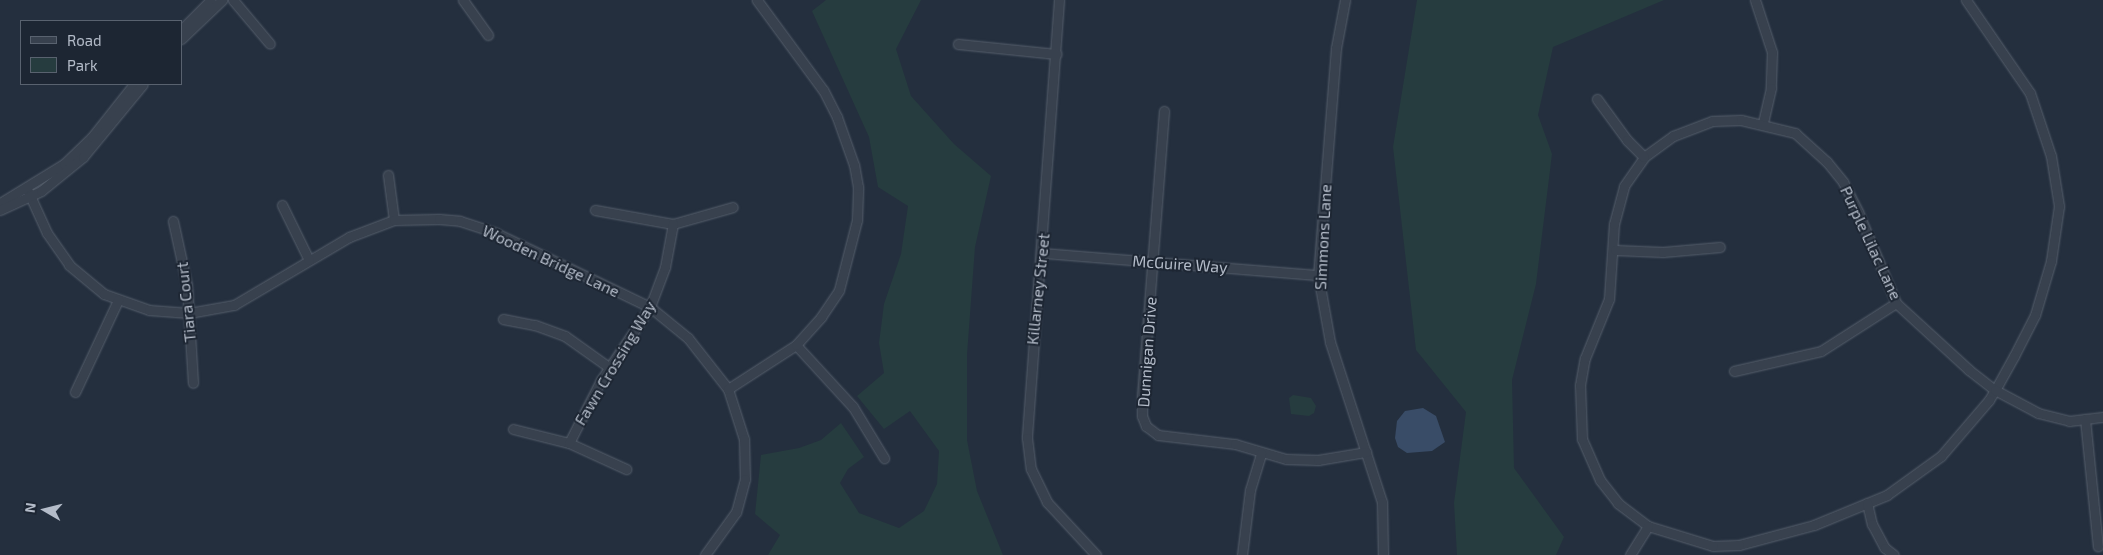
<!DOCTYPE html>
<style>
body{margin:0}
#map{position:relative;width:2103px;height:555px;overflow:hidden;background:#242f3e;font-family:"Exo 2",sans-serif}
div>[style]{position:absolute}
.green>*{inset:0;background:#263c3f}
.water>*{inset:0;background:#394c67}
.roads{filter:drop-shadow(0 0 1px #565f6c) drop-shadow(0 0 1px #565f6c)}
.minor>*{height:9px;margin:-4.5px;padding:0 4.5px;transform-origin:4.5px;border-radius:4.5px;background:#38414e}
span{translate:-50% -50%;white-space:nowrap;text-align:center;line-height:1.15;-webkit-text-stroke:4px #1d2633;paint-order:stroke}
.street-label{font-size:16px;color:#b4bcc9}
.legend{position:absolute;left:20px;top:20px;width:162px;height:65px;box-sizing:border-box;background:#1d2633;border:1px solid #59626f;margin:0;padding:6px 9px;list-style:none;font-size:15px;color:#b4bcc9}
.legend li{display:flex;align-items:center;gap:10px;height:25px}
.legend b{width:25px;border:1px solid #59626f}
.north{position:absolute;left:20px;top:485px;width:50px;height:50px;-webkit-text-stroke:4px #1d2633;paint-order:stroke;rotate:278deg;font-size:14px;font-weight:700;line-height:20px;text-align:center;color:#b4bcc9}
.north::after{content:'';display:block;margin:auto;width:18px;height:22px;background:#b4bcc9;clip-path:polygon(50% 0,100% 100%,50% 72%,0 100%)}
</style>
<div id="map">
<div class="green">
<div style="clip-path:polygon(826px 0,921px 0,896px 49px,911px 96px,954px 144px,991px 176px,975px 247px,967px 355px,967px 440px,977px 491px,1003px 555px,768px 555px,780px 535px,755px 514px,761px 455px,799px 448px,821px 440px,841px 423px,864px 457px,848px 469px,840px 483px,859px 513px,899px 528px,924px 511px,937px 484px,939px 451px,910px 411px,884px 429px,857px 396px,884px 373px,879px 343px,884px 304px,901px 254px,908px 206px,878px 187px,869px 137px,812px 11px)"></div>
<div style="clip-path:polygon(1417px 0,1664px 0,1553px 47px,1538px 115px,1552px 154px,1536px 284px,1512px 380px,1514px 468px,1564px 537px,1556px 555px,1457px 555px,1454px 503px,1466px 412px,1416px 350px,1393px 147px)"></div>
<div style="clip-path:polygon(1293px 395px,1311px 398px,1316px 406px,1314px 413px,1309px 416px,1291px 414px,1289px 398px)"></div>
</div>
<div class="water">
<div style="clip-path:polygon(1423px 408px,1436px 416px,1445px 442px,1432px 451px,1407px 453px,1398px 447px,1395px 438px,1397px 421px,1405px 411px)"></div>
</div>
<div class="roads">
<div class="minor">
<div style="left:233px;top:0;width:57px;rotate:49.9deg"></div>
<div style="left:463px;top:0;width:43px;rotate:54.5deg"></div>
<div style="left:1059px;top:0;width:439px;rotate:94.2deg"></div>
<div style="left:1027px;top:438px;width:31px;rotate:83deg"></div>
<div style="left:1031px;top:469px;width:37px;rotate:64deg"></div>
<div style="left:1047px;top:502px;width:72px;rotate:47.2deg"></div>
<div style="left:1345px;top:0;width:49px;rotate:100.6deg"></div>
<div style="left:1336px;top:48px;width:228px;rotate:94.5deg"></div>
<div style="left:1318px;top:275px;width:68px;rotate:79.8deg"></div>
<div style="left:1330px;top:342px;width:168px;rotate:72deg"></div>
<div style="left:1382px;top:502px;width:53px;rotate:88.9deg"></div>
<div style="left:1755px;top:0;width:55px;rotate:71.9deg"></div>
<div style="left:1772px;top:52px;width:36px;rotate:92deg"></div>
<div style="left:1771px;top:88px;width:36px;rotate:103deg"></div>
<div style="left:1966px;top:0;width:113px;rotate:55.5deg"></div>
<div style="left:2030px;top:93px;width:66px;rotate:71.6deg"></div>
<div style="left:2051px;top:156px;width:51px;rotate:80.9deg"></div>
<div style="left:2059px;top:206px;width:56px;rotate:98.3deg"></div>
<div style="left:2051px;top:261px;width:56px;rotate:106.5deg"></div>
<div style="left:2035px;top:315px;width:46px;rotate:117.1deg"></div>
<div style="left:2014px;top:356px;width:39px;rotate:119deg"></div>
<div style="left:1995px;top:390px;width:12px;rotate:121deg"></div>
<div style="left:1989px;top:400px;width:74px;rotate:130.6deg"></div>
<div style="left:1941px;top:456px;width:67px;rotate:144.2deg"></div>
<div style="left:1887px;top:495px;width:79px;rotate:157.7deg"></div>
<div style="left:1814px;top:525px;width:78px;rotate:165.1deg"></div>
<div style="left:1739px;top:545px;width:26px;rotate:178deg"></div>
<div style="left:1713px;top:546px;width:68px;rotate:-162.9deg"></div>
<div style="left:1648px;top:526px;width:38px;rotate:-143deg"></div>
<div style="left:1618px;top:503px;width:29px;rotate:-128deg"></div>
<div style="left:1600px;top:480px;width:45px;rotate:-113.7deg"></div>
<div style="left:1582px;top:439px;width:54px;rotate:-92.1deg"></div>
<div style="left:1580px;top:385px;width:27px;rotate:-80deg"></div>
<div style="left:1585px;top:358px;width:64px;rotate:-67.9deg"></div>
<div style="left:1609px;top:299px;width:75px;rotate:-86.2deg"></div>
<div style="left:1614px;top:224px;width:39px;rotate:-75deg"></div>
<div style="left:1624px;top:186px;width:35px;rotate:-55deg"></div>
<div style="left:1644px;top:157px;width:36px;rotate:-36deg"></div>
<div style="left:1673px;top:136px;width:42px;rotate:-21deg"></div>
<div style="left:1712px;top:121px;width:29px;rotate:-2deg"></div>
<div style="left:1741px;top:120px;width:56px;rotate:13.5deg"></div>
<div style="left:1795px;top:133px;width:43px;rotate:42.2deg"></div>
<div style="left:1827px;top:162px;width:26px;rotate:51deg"></div>
<div style="left:1843px;top:182px;width:34px;rotate:63deg"></div>
<div style="left:1858px;top:212px;width:99px;rotate:67.3deg"></div>
<div style="left:1896px;top:303px;width:99px;rotate:42.5deg"></div>
<div style="left:1969px;top:370px;width:33px;rotate:38deg"></div>
<div style="left:1995px;top:390px;width:49px;rotate:28.1deg"></div>
<div style="left:2038px;top:413px;width:32px;rotate:14deg"></div>
<div style="left:2069px;top:421px;width:34px;rotate:-7deg"></div>
<div style="left:181px;top:30px;width:42px;rotate:-45deg"></div>
<div style="left:181px;top:39px;width:57px;rotate:-43.6deg"></div>
<div style="left:958px;top:44px;width:99px;rotate:5.8deg"></div>
<div style="left:1597px;top:99px;width:51px;rotate:53.8deg"></div>
<div style="left:1627px;top:140px;width:24px;rotate:45deg"></div>
<div style="left:1164px;top:111px;width:288px;rotate:94.4deg"></div>
<div style="left:1142px;top:398px;width:18px;rotate:90deg"></div>
<div style="left:1142px;top:416px;width:11px;rotate:68deg"></div>
<div style="left:1146px;top:426px;width:15px;rotate:37deg"></div>
<div style="left:1158px;top:435px;width:78px;rotate:6.7deg"></div>
<div style="left:1235px;top:444px;width:53px;rotate:16.4deg"></div>
<div style="left:1286px;top:459px;width:32px;rotate:2deg"></div>
<div style="left:1318px;top:460px;width:49px;rotate:-9.5deg"></div>
<div style="left:388px;top:175px;width:45px;rotate:82.4deg"></div>
<div style="left:27px;top:189px;width:48px;rotate:65.6deg"></div>
<div style="left:47px;top:233px;width:39px;rotate:55deg"></div>
<div style="left:69px;top:265px;width:45px;rotate:39.6deg"></div>
<div style="left:104px;top:294px;width:48px;rotate:19.6deg"></div>
<div style="left:149px;top:310px;width:40px;rotate:4.3deg"></div>
<div style="left:189px;top:313px;width:46px;rotate:-10.1deg"></div>
<div style="left:234px;top:305px;width:134px;rotate:-30.6deg"></div>
<div style="left:349px;top:237px;width:48px;rotate:-20.7deg"></div>
<div style="left:394px;top:220px;width:45px;rotate:-1.3deg"></div>
<div style="left:439px;top:219px;width:21px;rotate:5deg"></div>
<div style="left:460px;top:221px;width:38px;rotate:18deg"></div>
<div style="left:496px;top:233px;width:171px;rotate:25.7deg"></div>
<div style="left:650px;top:307px;width:49px;rotate:39.2deg"></div>
<div style="left:688px;top:338px;width:65px;rotate:51.9deg"></div>
<div style="left:728px;top:389px;width:52px;rotate:72.3deg"></div>
<div style="left:744px;top:439px;width:40px;rotate:88.6deg"></div>
<div style="left:745px;top:479px;width:34px;rotate:105deg"></div>
<div style="left:736px;top:512px;width:53px;rotate:125.8deg"></div>
<div style="left:0;top:203px;width:75px;rotate:-31.4deg"></div>
<div style="left:64px;top:164px;width:39px;rotate:-44deg"></div>
<div style="left:92px;top:137px;width:68px;rotate:-51.6deg"></div>
<div style="left:282px;top:205px;width:61px;rotate:63.9deg"></div>
<div style="left:0;top:210px;width:45px;rotate:-24.9deg"></div>
<div style="left:41px;top:191px;width:54px;rotate:-39deg"></div>
<div style="left:83px;top:157px;width:94px;rotate:-50.6deg"></div>
<div style="left:595px;top:210px;width:79px;rotate:10.2deg"></div>
<div style="left:673px;top:224px;width:62px;rotate:-15.8deg"></div>
<div style="left:173px;top:221px;width:66px;rotate:77.7deg"></div>
<div style="left:187px;top:285px;width:98px;rotate:86.5deg"></div>
<div style="left:1615px;top:250px;width:48px;rotate:2.4deg"></div>
<div style="left:1663px;top:252px;width:57px;rotate:-5deg"></div>
<div style="left:1043px;top:253px;width:276px;rotate:4.6deg"></div>
<div style="left:503px;top:319px;width:33px;rotate:11deg"></div>
<div style="left:535px;top:325px;width:32px;rotate:20deg"></div>
<div style="left:565px;top:336px;width:55px;rotate:35.4deg"></div>
<div style="left:796px;top:345px;width:84px;rotate:47.4deg"></div>
<div style="left:853px;top:407px;width:60px;rotate:58.7deg"></div>
<div style="left:1734px;top:371px;width:89px;rotate:-12.9deg"></div>
<div style="left:1821px;top:351px;width:89px;rotate:-32.6deg"></div>
<div style="left:728px;top:389px;width:81px;rotate:-32.9deg"></div>
<div style="left:796px;top:345px;width:38px;rotate:-48deg"></div>
<div style="left:821px;top:317px;width:32px;rotate:-56deg"></div>
<div style="left:839px;top:290px;width:72px;rotate:-75.6deg"></div>
<div style="left:857px;top:220px;width:33px;rotate:-88deg"></div>
<div style="left:858px;top:187px;width:22px;rotate:-100deg"></div>
<div style="left:854px;top:165px;width:51px;rotate:-109.5deg"></div>
<div style="left:837px;top:117px;width:30px;rotate:-117deg"></div>
<div style="left:823px;top:90px;width:112px;rotate:-126.3deg"></div>
<div style="left:75px;top:392px;width:102px;rotate:-64.9deg"></div>
<div style="left:2085px;top:419px;width:128px;rotate:84.2deg"></div>
<div style="left:513px;top:429px;width:58px;rotate:14deg"></div>
<div style="left:569px;top:443px;width:63px;rotate:24.5deg"></div>
<div style="left:569px;top:443px;width:71px;rotate:-63.1deg"></div>
<div style="left:601px;top:380px;width:88px;rotate:-56.1deg"></div>
<div style="left:650px;top:307px;width:43px;rotate:-69.4deg"></div>
<div style="left:665px;top:267px;width:44px;rotate:-79.5deg"></div>
<div style="left:1867px;top:503px;width:22px;rotate:77deg"></div>
<div style="left:1872px;top:524px;width:27px;rotate:62deg"></div>
<div style="left:1885px;top:548px;width:11px;rotate:38deg"></div>
<div style="left:1242px;top:555px;width:65px;rotate:-83deg"></div>
<div style="left:1250px;top:490px;width:38px;rotate:-73deg"></div>
<div style="left:1630px;top:555px;width:34px;rotate:-58deg"></div>
</div>
</div>
<div class="street-label">
<span style="left:1323px;top:237px;rotate:-87deg">Simmons Lane</span>
<span style="left:1871px;top:243px;rotate:65deg">Purple Lilac Lane</span>
<span style="left:551px;top:261px;rotate:25deg">Wooden Bridge Lane</span>
<span style="left:1180px;top:264px;rotate:4deg">McGuire Way</span>
<span style="left:1038px;top:289px;rotate:-84deg">Killarney Street</span>
<span style="left:186px;top:302px;rotate:-96deg">Tiara Court</span>
<span style="left:1147px;top:352px;rotate:-86deg">Dunnigan Drive</span>
<span style="left:615px;top:363px;rotate:-59deg">Fawn Crossing Way</span>
</div>
<ul class="legend">
<li><b style="height:6px;background:#38414e"></b>Road</li>
<li><b style="height:14px;background:#263c3f"></b>Park</li>
</ul>
<div class="north">N</div>
</div>
